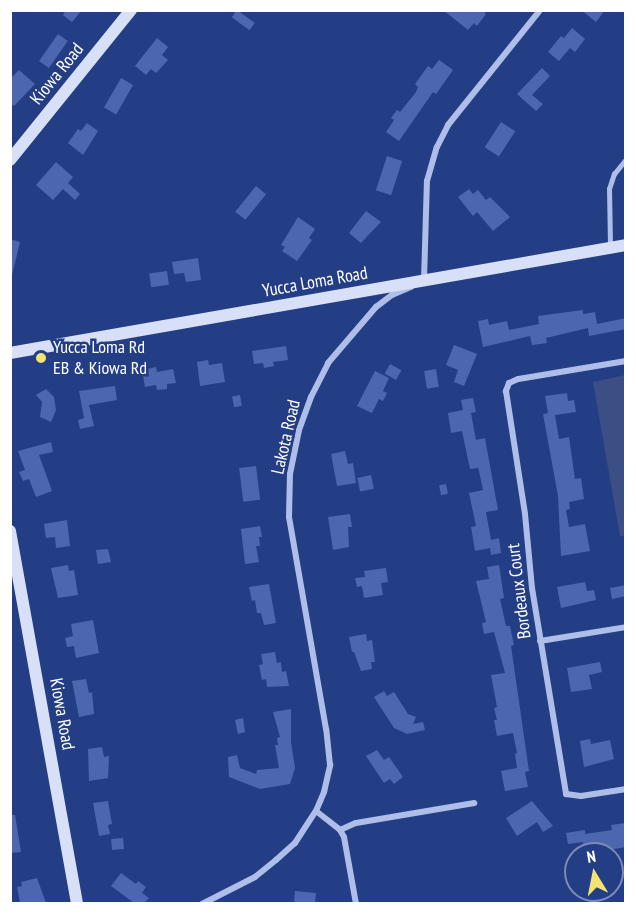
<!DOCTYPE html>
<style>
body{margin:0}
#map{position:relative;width:636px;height:914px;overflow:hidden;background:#243e85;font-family:"PT Sans Narrow",sans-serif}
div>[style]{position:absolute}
.water>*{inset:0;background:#3c4f84}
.building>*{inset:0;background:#4c67ad;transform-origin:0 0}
.lane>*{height:4.5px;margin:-2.25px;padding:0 2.25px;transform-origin:2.25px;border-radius:2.25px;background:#aebee9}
.street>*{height:6px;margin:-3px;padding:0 3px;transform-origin:3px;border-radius:3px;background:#aebee9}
.secondary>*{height:12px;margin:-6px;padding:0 6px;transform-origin:6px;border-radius:6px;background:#d8e0f7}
.dots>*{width:16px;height:16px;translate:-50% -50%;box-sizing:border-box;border:3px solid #243e85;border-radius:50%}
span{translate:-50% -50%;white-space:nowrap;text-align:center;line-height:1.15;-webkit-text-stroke:5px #243e85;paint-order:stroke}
.street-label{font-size:18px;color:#fff}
.poi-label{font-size:18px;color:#fff}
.left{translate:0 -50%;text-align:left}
.frame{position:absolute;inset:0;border:12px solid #fff;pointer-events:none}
.north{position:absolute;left:564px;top:842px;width:60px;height:60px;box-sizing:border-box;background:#243e85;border:2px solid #7c8bb6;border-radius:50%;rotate:350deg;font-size:16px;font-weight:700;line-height:24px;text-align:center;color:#fff}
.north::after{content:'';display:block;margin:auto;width:21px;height:27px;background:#f3e471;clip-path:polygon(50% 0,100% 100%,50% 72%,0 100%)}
</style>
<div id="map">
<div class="water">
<div style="clip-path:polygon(625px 375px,626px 536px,620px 536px,593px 382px)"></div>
</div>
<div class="building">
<div style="clip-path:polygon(66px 10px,82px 10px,72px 22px,63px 15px)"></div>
<div style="left:237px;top:10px;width:22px;height:9px;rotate:36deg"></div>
<div style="clip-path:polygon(443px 10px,482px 10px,486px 14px,477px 26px,474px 23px,468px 30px)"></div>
<div style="clip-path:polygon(581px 10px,605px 10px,596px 22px)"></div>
<div style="clip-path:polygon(572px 28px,585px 39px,575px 52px,570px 48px,559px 61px,548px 52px,561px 36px,564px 38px)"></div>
<div style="left:58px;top:34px;width:12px;height:33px;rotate:35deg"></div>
<div style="clip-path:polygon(157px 38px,168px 47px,162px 55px,168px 60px,156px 73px,151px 69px,146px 75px,135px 66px)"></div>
<div style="clip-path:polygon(439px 60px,453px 70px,436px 94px,433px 92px,399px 141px,386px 132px,394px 120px,391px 118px,397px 110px,400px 112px,416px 92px,418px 87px,415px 84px,428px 66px,432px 69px)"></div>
<div style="clip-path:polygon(542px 68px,550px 76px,532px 95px,543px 104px,536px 111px,517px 94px)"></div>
<div style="clip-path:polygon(19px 70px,35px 84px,14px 106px,10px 103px,10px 79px)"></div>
<div style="left:121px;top:78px;width:14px;height:34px;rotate:30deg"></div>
<div style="left:501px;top:122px;width:17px;height:30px;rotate:33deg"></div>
<div style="clip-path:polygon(87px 123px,98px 131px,83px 155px,68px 143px,78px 129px,81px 131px)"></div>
<div style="left:387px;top:156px;width:16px;height:36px;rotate:18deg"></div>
<div style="clip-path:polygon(56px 162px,73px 177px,68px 183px,80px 194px,75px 200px,63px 189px,53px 200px,36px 185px)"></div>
<div style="left:256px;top:186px;width:13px;height:33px;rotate:39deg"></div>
<div style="clip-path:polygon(469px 189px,473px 194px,478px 190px,486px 200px,490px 197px,510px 217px,493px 231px,477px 212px,473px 216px,458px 197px)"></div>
<div style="clip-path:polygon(366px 211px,381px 222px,361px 243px,349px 233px)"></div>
<div style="clip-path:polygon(298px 217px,315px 229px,309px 238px,312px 240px,297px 261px,282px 251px,285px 247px,281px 245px)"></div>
<div style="clip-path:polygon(10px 239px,20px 242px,12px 275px,10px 274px)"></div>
<div style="clip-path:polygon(198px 258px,201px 280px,186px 282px,184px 273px,174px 274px,172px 262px)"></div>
<div style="left:167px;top:271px;width:14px;height:18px;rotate:82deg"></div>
<div style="clip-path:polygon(583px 310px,583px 314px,595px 312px,597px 324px,626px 318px,626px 329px,589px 336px,588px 328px,546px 338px,547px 343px,532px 345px,530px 336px,483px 347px,478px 321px,488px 319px,489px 325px,507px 321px,509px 330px,539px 324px,538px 316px)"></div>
<div style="clip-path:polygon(454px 345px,477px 354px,464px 386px,454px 382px,458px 370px,446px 365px)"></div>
<div style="clip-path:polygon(286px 346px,288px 360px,273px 362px,274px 366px,264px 368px,263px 363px,254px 364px,252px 351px)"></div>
<div style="clip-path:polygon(208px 360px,209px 365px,222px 363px,225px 382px,200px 386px,197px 362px)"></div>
<div style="left:390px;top:364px;width:13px;height:11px;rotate:29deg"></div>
<div style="clip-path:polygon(156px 367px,157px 372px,173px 369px,176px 383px,167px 384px,167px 389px,157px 390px,156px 385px,145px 387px,142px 370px)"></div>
<div style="left:436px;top:369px;width:18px;height:12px;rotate:81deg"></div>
<div style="clip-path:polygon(375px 371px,389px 378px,383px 391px,387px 393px,383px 401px,379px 399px,372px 413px,357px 406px)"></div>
<div style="clip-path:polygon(115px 386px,117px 400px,89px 405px,94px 426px,80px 429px,78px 420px,84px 418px,79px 391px)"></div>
<div style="clip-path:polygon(46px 389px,54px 397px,56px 410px,51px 422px,40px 417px,42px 402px,36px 395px)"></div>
<div style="clip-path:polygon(567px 393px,568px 401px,574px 400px,576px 412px,555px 415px,559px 439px,569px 437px,575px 479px,581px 478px,584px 499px,569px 502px,570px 509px,566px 510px,569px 527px,585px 524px,590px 551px,561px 556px,558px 496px,543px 414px,548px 413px,545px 396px)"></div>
<div style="left:240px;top:395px;width:11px;height:8px;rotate:80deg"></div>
<div style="clip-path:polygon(473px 398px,476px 412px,471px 413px,476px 440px,485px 438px,498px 510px,486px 512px,491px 540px,499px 538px,501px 553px,491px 555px,490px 548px,475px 551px,471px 527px,476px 526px,469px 493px,483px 490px,479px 471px,478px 468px,470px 469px,462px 431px,451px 433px,448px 413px,463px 410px,461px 400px)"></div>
<div style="clip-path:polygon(51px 442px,53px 452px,39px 455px,52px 491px,36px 497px,29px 479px,23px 481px,19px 472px,25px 470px,18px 451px)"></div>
<div style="clip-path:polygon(345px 451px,348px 464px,353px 463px,356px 483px,337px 486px,331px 454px)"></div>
<div style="left:256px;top:466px;width:34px;height:17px;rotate:83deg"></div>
<div style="left:371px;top:475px;width:14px;height:14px;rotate:78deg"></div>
<div style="left:446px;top:484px;width:10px;height:7px;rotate:79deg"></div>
<div style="clip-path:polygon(350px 514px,352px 527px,348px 527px,349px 547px,333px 550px,328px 517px)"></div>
<div style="clip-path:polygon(67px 520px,70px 546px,56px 548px,55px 537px,46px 538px,44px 524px)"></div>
<div style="clip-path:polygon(260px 526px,262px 537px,259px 537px,260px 546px,256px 546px,259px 562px,245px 564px,241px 529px)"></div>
<div style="clip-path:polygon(108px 549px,111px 562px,98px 564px,96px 550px)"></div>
<div style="clip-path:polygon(68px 565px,69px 571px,74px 570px,78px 595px,58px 598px,51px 568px)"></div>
<div style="clip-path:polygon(499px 565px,504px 598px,500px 599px,506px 626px,510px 626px,514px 645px,511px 646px,529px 771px,525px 772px,528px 787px,505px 791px,501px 771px,517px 768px,515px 754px,517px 753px,513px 733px,497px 736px,494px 720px,497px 720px,494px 708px,497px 707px,491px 675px,505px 673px,494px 632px,484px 634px,482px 623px,486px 622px,476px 581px,489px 579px,487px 567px)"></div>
<div style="clip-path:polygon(386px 568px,388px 582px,381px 583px,383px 595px,364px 598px,362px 586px,357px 587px,355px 578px,365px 577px,364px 571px)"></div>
<div style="clip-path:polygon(585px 582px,587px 591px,594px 590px,596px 600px,561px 608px,557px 587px)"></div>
<div style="clip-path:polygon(269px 584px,276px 623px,264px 625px,261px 613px,257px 613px,255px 600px,252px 601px,249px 587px)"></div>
<div style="clip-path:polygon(626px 585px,626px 596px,612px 599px,610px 588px)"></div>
<div style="clip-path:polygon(93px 620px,99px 653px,76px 658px,74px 646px,67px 647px,65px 638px,73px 636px,71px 624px)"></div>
<div style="clip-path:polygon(366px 634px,367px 641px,372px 640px,375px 662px,371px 662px,372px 669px,361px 671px,354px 652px,352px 652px,349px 637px)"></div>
<div style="clip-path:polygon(275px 652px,277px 663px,281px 662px,282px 672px,286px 671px,289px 686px,267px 687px,266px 679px,262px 680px,259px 665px,263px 664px,261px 654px)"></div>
<div style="clip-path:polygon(600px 662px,602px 672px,589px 675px,592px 689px,571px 692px,567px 668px)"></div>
<div style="clip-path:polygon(86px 679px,89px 693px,92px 692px,94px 714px,79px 717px,72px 681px)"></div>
<div style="clip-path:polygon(384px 691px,387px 696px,394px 692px,408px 714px,416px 717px,413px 724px,423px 722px,425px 730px,407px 734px,394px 728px,374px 697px)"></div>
<div style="clip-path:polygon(291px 709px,291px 742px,295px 768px,290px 784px,260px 789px,229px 777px,228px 757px,237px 755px,240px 768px,256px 774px,257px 770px,279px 768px,275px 745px,278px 745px,277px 738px,280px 737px,273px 712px)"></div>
<div style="clip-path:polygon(243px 718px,245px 732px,238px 734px,235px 720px)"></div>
<div style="clip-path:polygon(590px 739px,591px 744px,610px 740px,614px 759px,584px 767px,580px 741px)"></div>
<div style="clip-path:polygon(102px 747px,104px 757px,109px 756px,108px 778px,89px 781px,88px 749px)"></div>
<div style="clip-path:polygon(377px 750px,384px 760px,389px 757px,403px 777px,394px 784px,390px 779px,384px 783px,366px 756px)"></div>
<div style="clip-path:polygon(108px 801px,112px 824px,108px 825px,110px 834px,99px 836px,93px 803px)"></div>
<div style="clip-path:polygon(532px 801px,553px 826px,543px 832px,537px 822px,517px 836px,506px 818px)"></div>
<div style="clip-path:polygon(10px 815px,15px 815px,21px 852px,10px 853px)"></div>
<div style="clip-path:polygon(626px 823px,626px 847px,585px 854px,583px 842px,568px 844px,566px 833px,585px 830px,585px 834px,612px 830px,611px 825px)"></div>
<div style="left:123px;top:838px;width:11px;height:12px;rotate:85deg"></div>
<div style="clip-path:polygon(121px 873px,136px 884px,138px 881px,146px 887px,142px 893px,149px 898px,144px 903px,134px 903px,111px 886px)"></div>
<div style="clip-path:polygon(37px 878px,46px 903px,20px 903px,17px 887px,22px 886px,21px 882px)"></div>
<div style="clip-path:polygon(295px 891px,316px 893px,315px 903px,294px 903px)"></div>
</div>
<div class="lane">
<div style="left:610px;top:245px;width:56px;rotate:-91deg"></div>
<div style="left:609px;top:189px;width:16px;rotate:-72deg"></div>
<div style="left:614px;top:174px;width:19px;rotate:-51deg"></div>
</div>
<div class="street">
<div style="left:424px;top:280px;width:99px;rotate:-88.3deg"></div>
<div style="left:427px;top:181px;width:35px;rotate:-74deg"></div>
<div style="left:437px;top:147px;width:25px;rotate:-63deg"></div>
<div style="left:448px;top:125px;width:147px;rotate:-51.3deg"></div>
<div style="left:626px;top:361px;width:109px;rotate:170.5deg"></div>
<div style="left:518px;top:379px;width:10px;rotate:156deg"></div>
<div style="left:509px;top:383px;width:9px;rotate:111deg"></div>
<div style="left:506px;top:391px;width:124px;rotate:81.2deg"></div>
<div style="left:525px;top:514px;width:74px;rotate:84.6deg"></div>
<div style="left:532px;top:588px;width:209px;rotate:80.6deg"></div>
<div style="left:566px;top:794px;width:15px;rotate:8deg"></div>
<div style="left:581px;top:796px;width:46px;rotate:-8.8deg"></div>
<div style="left:540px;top:641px;width:87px;rotate:-9.2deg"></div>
<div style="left:316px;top:811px;width:31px;rotate:38deg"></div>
<div style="left:340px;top:830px;width:8px;rotate:60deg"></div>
<div style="left:344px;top:837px;width:68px;rotate:79.8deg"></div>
<div style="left:340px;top:830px;width:17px;rotate:-24deg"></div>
<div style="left:356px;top:823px;width:120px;rotate:-9.6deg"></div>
<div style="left:202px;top:904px;width:59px;rotate:-27deg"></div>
<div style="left:255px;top:877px;width:27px;rotate:-39deg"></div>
<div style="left:276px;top:860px;width:25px;rotate:-42deg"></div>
<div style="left:295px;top:843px;width:38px;rotate:-57deg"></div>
<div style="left:316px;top:811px;width:21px;rotate:-67deg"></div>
<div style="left:324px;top:792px;width:28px;rotate:-77deg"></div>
<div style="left:330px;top:765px;width:36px;rotate:-96deg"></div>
<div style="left:326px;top:729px;width:215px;rotate:-99.9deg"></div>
<div style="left:289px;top:517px;width:43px;rotate:-88.7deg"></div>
<div style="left:290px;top:474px;width:45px;rotate:-78.4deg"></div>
<div style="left:299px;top:430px;width:35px;rotate:-70deg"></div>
<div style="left:311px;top:397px;width:38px;rotate:-63deg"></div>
<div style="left:328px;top:363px;width:74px;rotate:-49.4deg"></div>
<div style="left:376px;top:307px;width:20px;rotate:-37deg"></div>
<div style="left:392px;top:295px;width:21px;rotate:-23deg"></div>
</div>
<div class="secondary">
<div style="left:10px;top:160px;width:193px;rotate:-51.1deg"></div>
<div style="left:10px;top:353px;width:625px;rotate:-9.94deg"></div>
<div style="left:10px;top:531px;width:379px;rotate:79.8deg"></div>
</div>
<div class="dots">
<div style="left:41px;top:358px;background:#f3e471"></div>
</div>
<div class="street-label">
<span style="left:57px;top:74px;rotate:-51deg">Kiowa Road</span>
<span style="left:315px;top:282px;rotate:-10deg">Yucca Loma Road</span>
<span style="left:286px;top:437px;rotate:-77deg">Lakota Road</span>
<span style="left:519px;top:591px;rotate:-97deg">Bordeaux Court</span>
<span style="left:62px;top:714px;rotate:80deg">Kiowa Road</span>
</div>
<div class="poi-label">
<span class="left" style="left:53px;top:358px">Yucca Loma Rd<br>EB &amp; Kiowa Rd</span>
</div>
<div class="frame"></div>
<div class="north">N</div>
</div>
